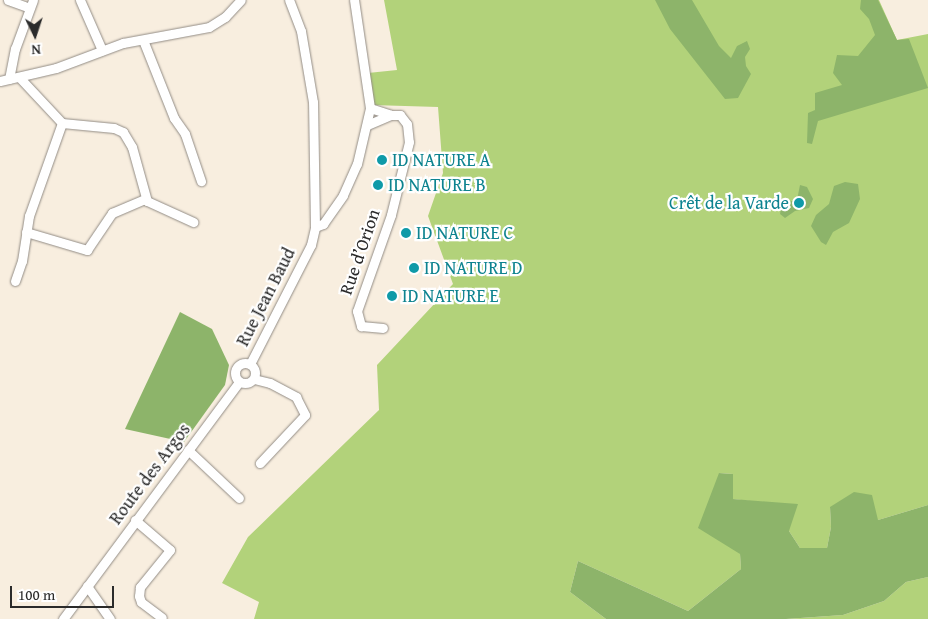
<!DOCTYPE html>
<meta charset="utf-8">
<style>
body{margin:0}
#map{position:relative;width:928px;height:619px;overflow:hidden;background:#f8eedf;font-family:"Gentium Book Plus",serif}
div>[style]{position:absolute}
.green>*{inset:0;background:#b2d27a}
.forest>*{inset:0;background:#8db46a}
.roads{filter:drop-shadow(0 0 1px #928c85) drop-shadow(0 0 1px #928c85)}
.minor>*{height:9px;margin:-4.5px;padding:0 4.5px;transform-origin:4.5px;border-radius:4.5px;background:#fff}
.minor>.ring{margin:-4.5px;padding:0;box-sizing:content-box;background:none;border:9px solid #fff;border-radius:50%}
.dots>*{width:14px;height:14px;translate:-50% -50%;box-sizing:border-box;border:2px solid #fff;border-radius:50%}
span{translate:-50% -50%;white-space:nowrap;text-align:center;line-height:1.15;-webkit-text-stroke:4.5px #fff;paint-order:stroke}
.culture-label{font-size:18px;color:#0d838f}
.left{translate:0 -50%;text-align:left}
.right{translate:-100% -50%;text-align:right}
.street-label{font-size:18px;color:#2b2b2b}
.north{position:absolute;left:10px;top:10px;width:50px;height:50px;-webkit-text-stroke:4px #fff;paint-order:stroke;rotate:176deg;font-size:14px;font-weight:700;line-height:20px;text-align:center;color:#2b2b2b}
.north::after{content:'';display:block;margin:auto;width:18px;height:22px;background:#2b2b2b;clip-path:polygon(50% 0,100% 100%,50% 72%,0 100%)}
.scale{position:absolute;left:10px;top:586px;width:104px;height:22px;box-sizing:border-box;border:2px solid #2b2b2b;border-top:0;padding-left:6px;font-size:15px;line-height:18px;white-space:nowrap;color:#2b2b2b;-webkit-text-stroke:4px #fff;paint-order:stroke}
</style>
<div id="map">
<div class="green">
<div style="clip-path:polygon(384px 0,879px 0,897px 40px,928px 34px,928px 505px,878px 520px,830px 507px,831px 527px,827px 548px,800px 548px,789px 531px,758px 502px,733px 499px,733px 474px,719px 473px,740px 554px,741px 569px,688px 611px,578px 561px,570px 592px,606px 619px,254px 619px,259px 602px,222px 583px,248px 537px,379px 410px,377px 365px,453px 284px,428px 216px,443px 173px,438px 107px,372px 105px,368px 73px,397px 70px)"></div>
<div style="clip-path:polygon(928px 577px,928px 619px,786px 619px,843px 615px,884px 601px,906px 582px)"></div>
</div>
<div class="forest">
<div style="clip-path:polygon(655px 0,692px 0,719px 46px,731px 58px,737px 46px,747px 41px,750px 49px,745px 57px,746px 66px,751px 74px,738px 98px,725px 99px,670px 29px)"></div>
<div style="clip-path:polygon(861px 0,878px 0,897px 40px,909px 39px,928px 88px,818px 121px,812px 144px,807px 143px,808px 113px,815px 110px,815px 93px,842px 85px,833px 73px,837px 55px,858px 56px,875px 35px,869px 19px,860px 9px)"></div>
<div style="clip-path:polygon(845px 182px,858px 184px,860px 199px,849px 223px,833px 232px,826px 245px,821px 242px,811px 226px,816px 215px,829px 204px,834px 186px)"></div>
<div style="clip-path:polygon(800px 185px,807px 187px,813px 199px,809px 208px,795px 211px,785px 218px,780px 214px,782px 203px,797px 200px)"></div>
<div style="clip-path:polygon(180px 312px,212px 329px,229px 365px,225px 385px,184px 442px,125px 429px)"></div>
<div style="clip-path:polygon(719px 473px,733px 474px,733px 499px,798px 504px,789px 531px,800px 548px,827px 548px,831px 527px,830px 507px,854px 492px,872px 495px,878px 520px,928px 505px,928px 577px,906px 582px,884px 601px,843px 615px,786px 619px,606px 619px,570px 592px,578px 561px,688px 611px,741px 569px,740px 554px,698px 528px)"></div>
</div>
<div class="roads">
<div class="minor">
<div style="left:8px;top:0;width:23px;rotate:20deg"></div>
<div style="left:80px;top:0;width:55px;rotate:66.3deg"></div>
<div style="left:143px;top:40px;width:84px;rotate:68.3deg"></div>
<div style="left:174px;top:118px;width:19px;rotate:55deg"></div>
<div style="left:185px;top:134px;width:50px;rotate:71.2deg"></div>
<div style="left:19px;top:77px;width:63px;rotate:46.9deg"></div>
<div style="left:62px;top:123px;width:52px;rotate:5.5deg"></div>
<div style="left:114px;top:128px;width:10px;rotate:24deg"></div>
<div style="left:123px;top:132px;width:17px;rotate:59deg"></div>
<div style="left:132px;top:147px;width:56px;rotate:74.5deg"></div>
<div style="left:147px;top:201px;width:51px;rotate:24.5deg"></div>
<div style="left:9px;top:79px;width:31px;rotate:-79deg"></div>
<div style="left:15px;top:49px;width:52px;rotate:-69.8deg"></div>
<div style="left:0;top:81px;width:57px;rotate:-13.1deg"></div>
<div style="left:56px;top:68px;width:72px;rotate:-20.5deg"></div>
<div style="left:123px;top:43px;width:87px;rotate:-10.5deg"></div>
<div style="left:209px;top:27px;width:19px;rotate:-32deg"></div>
<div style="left:225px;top:17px;width:23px;rotate:-47deg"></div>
<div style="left:370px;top:108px;width:22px;rotate:18deg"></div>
<div style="left:367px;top:125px;width:26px;rotate:-23deg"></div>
<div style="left:391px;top:115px;width:9px"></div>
<div style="left:400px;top:115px;width:11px;rotate:52deg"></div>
<div style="left:407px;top:124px;width:18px;rotate:84deg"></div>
<div style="left:409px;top:142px;width:75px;rotate:103.9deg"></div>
<div style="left:391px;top:215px;width:102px;rotate:109.5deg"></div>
<div style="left:357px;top:311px;width:16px;rotate:75deg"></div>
<div style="left:361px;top:326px;width:22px;rotate:5deg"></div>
<div style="left:315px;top:227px;width:9px;rotate:-21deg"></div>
<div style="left:323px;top:224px;width:35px;rotate:-55deg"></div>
<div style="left:343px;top:195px;width:34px;rotate:-66deg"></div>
<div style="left:357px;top:164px;width:57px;rotate:-76.9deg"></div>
<div style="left:370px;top:108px;width:109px;rotate:-98.4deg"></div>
<div style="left:26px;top:232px;width:64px;rotate:16.4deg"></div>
<div style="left:87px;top:250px;width:45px;rotate:-56deg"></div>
<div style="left:112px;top:213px;width:36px;rotate:-23deg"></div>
<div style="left:15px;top:281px;width:21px;rotate:-71deg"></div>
<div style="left:22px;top:261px;width:46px;rotate:-81.2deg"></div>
<div style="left:29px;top:216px;width:99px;rotate:-70.5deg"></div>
<div class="ring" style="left:235px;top:363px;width:11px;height:11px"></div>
<div style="left:250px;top:364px;width:134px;rotate:-62.9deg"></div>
<div style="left:311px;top:245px;width:18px;rotate:-77deg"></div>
<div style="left:315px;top:227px;width:125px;rotate:-90.9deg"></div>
<div style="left:313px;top:102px;width:72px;rotate:-99.6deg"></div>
<div style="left:301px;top:31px;width:33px;rotate:-111deg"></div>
<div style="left:254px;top:379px;width:16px;rotate:14deg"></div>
<div style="left:270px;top:383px;width:30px;rotate:28deg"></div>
<div style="left:296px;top:397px;width:20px;rotate:63deg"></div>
<div style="left:305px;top:415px;width:66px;rotate:133.2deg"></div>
<div style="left:188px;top:450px;width:70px;rotate:43.3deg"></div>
<div style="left:135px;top:520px;width:46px;rotate:40.6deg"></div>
<div style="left:170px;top:550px;width:48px;rotate:129deg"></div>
<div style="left:140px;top:587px;width:9px;rotate:96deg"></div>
<div style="left:139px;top:596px;width:6px;rotate:72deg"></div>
<div style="left:141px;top:602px;width:26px;rotate:37deg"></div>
<div style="left:87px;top:586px;width:40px;rotate:55.1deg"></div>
<div style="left:63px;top:619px;width:295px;rotate:-53.4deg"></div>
</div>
</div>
<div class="dots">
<div style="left:382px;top:160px;background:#0f9aa8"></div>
<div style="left:378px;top:185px;background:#0f9aa8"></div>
<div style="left:799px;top:203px;background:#0f9aa8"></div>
<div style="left:406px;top:233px;background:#0f9aa8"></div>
<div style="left:414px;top:268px;background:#0f9aa8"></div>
<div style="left:392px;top:296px;background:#0f9aa8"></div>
</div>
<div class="culture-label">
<span class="left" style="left:392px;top:160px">ID NATURE A</span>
<span class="left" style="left:388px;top:185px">ID NATURE B</span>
<span class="right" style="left:789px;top:203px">Crêt de la Varde</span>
<span class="left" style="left:416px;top:233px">ID NATURE C</span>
<span class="left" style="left:424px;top:268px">ID NATURE D</span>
<span class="left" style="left:402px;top:296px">ID NATURE E</span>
</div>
<div class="street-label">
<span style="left:360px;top:252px;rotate:-71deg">Rue d’Orion</span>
<span style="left:266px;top:297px;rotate:-63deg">Rue Jean Baud</span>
<span style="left:150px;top:474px;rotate:-53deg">Route des Argos</span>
</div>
<div class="north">N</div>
<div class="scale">100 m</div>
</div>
